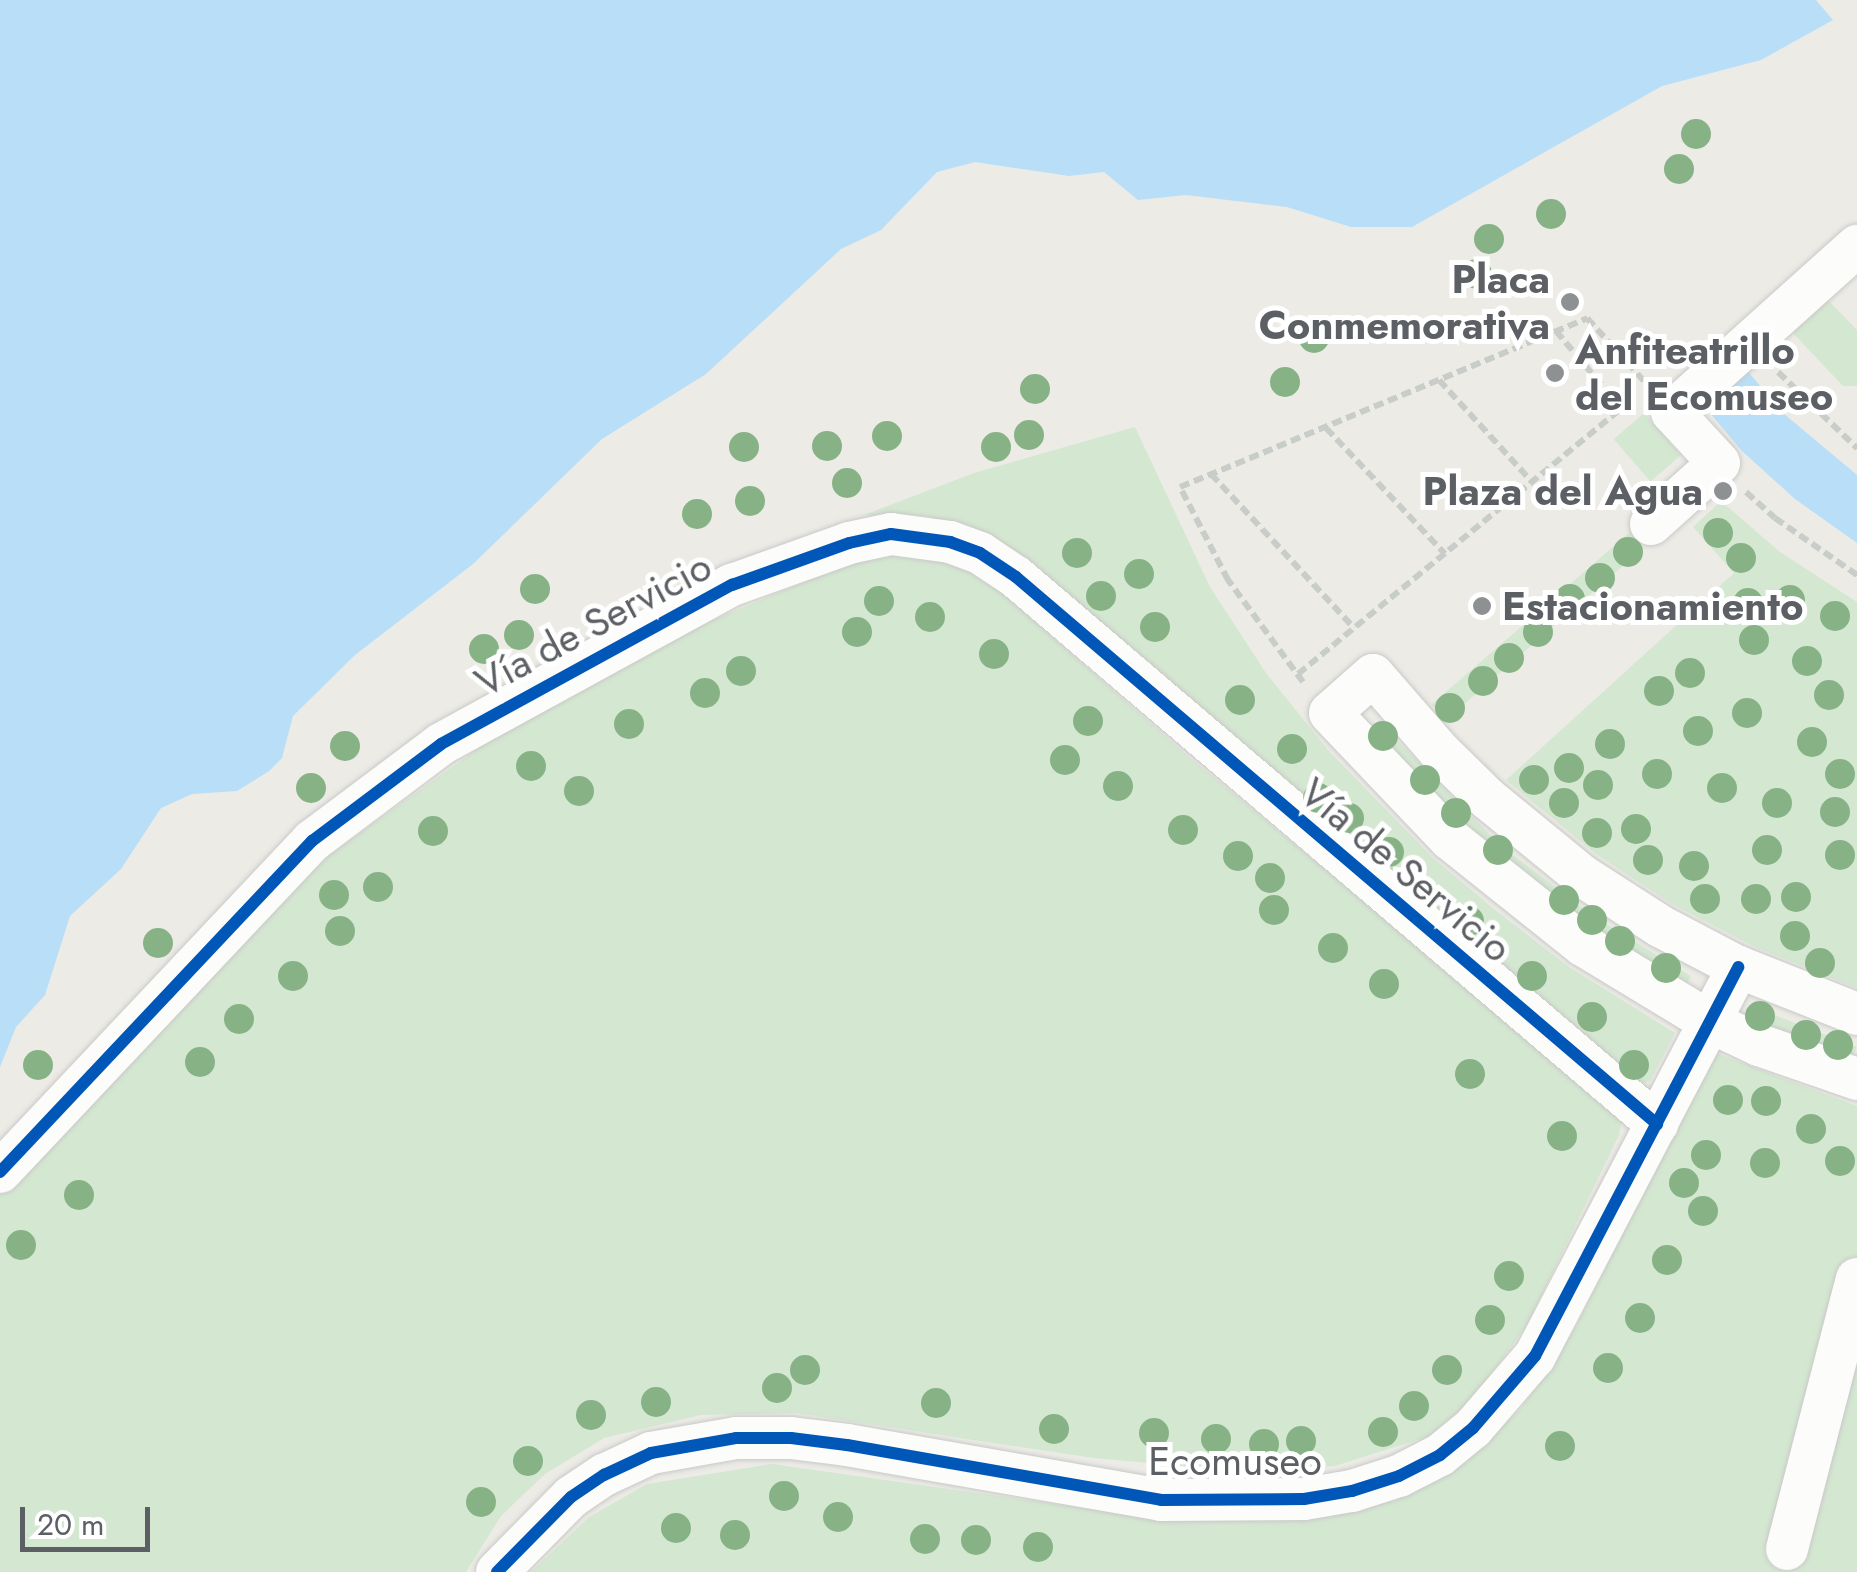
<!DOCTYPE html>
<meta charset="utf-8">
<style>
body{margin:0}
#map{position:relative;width:1857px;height:1572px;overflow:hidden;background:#ecebe6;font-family:Jost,sans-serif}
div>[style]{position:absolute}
.green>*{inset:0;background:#d4e8d1;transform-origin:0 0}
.water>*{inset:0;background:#b9def8}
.path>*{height:6px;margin-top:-3px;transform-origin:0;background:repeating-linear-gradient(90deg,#c8cdca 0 10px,transparent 0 15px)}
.roads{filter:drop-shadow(0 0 2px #c9c9c8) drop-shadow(0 0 2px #c9c9c8)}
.minor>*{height:42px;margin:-21px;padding:0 21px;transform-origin:21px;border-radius:21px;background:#fcfcfb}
.cycleway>*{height:12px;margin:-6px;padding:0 6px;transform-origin:6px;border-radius:6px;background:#0057b8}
.trees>*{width:30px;height:30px;margin:-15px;border-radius:50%;background:#87b286}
.dots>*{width:28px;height:28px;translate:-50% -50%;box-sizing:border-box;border:5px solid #fff;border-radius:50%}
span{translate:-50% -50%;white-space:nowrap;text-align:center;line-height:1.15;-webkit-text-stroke:10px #fff;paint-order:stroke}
.poi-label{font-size:40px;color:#5c6064;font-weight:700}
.right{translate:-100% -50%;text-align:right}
.left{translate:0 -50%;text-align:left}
.street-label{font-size:40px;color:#5c6064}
.scale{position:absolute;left:20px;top:1507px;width:130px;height:45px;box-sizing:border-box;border:5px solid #5c6064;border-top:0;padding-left:12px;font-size:30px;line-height:35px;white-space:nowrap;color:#5c6064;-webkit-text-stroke:8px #fff;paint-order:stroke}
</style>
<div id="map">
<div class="green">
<div style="clip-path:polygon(1826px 298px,1857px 330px,1857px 386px,1843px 386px,1790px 330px)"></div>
<div style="left:1644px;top:413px;width:56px;height:40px;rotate:49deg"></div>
<div style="clip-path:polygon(1135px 427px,1210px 587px,1266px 673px,1328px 750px,1433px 858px,1494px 909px,1569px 967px,1675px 1033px,1650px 1081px,1632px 1087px,1002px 543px,927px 516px,864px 515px,974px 473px)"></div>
<div style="clip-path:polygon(1721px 501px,1780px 552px,1857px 602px,1857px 988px,1753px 946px,1672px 904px,1596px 854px,1506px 780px,1734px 573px,1693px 527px)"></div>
<div style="left:1630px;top:532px;width:21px;height:263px;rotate:49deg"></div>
<div style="clip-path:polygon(916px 553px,947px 560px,992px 584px,1190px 758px,1623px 1115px,1619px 1135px,1527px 1325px,1473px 1399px,1430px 1436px,1335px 1466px,1253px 1472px,1093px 1458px,796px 1413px,701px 1415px,604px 1438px,545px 1474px,501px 1516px,466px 1572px,0 1572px,0 1193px,268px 910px,332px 853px,500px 733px,713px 620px,862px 558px)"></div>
<div style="clip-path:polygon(1379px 722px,1500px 845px,1593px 916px,1691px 976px,1685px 987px,1640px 962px,1491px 854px,1370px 730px)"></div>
<div style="left:1753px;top:1007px;width:111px;height:13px;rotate:21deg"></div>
<div style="clip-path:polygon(1713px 1052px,1857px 1106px,1857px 1572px,531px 1572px,589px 1517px,647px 1484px,772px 1464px,1169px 1520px,1303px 1520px,1380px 1504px,1447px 1472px,1520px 1410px,1575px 1328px)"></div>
</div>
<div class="water">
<div style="clip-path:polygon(0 0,1816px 0,1833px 20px,1761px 60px,1662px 86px,1412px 227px,1351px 227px,1287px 207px,1186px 195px,1138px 200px,1104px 172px,1069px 176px,975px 162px,937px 172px,881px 230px,841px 249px,706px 374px,602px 439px,473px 564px,355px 655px,293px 716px,282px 758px,269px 771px,237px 791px,192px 794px,161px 808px,121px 869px,70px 916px,45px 995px,16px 1027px,0 1067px)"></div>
<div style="clip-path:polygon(1745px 368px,1783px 413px,1857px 475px,1857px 543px,1795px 499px,1742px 451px,1704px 406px)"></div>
</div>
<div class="path">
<div style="left:1556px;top:331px;width:102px;rotate:49.8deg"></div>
<div style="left:1778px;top:372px;width:110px;rotate:43.9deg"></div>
<div style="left:1439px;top:380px;width:138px;rotate:47.6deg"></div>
<div style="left:1326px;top:428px;width:173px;rotate:46.6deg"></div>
<div style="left:1211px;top:474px;width:210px;rotate:47.1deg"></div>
<div style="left:1746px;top:492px;width:39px;rotate:42deg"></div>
<div style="left:1775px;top:518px;width:100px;rotate:34.8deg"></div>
<div style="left:1298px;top:674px;width:432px;rotate:-39.4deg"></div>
<div style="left:1303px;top:682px;width:127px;rotate:-126.3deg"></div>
<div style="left:1228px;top:580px;width:105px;rotate:-117.3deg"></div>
<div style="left:1180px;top:487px;width:441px;rotate:-22.5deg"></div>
<div style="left:1587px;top:318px;width:85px;rotate:47.9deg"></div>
</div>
<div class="roads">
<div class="minor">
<div style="left:1651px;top:524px;width:91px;rotate:-41.9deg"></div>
<div style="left:1719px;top:463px;width:69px;rotate:-132.7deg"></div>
<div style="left:1672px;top:412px;width:249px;rotate:-41.9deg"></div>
<div style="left:1857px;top:1014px;width:128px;rotate:-158.4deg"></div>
<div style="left:1738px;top:967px;width:88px;rotate:-152.3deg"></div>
<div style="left:1660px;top:926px;width:94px;rotate:-147.2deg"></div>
<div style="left:1581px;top:875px;width:120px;rotate:-140.7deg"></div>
<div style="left:1488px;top:799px;width:67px;rotate:-135.6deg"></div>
<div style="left:1440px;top:752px;width:102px;rotate:-131deg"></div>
<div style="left:1373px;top:675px;width:57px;rotate:138.5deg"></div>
<div style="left:1330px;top:713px;width:174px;rotate:46.4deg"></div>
<div style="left:1450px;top:839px;width:170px;rotate:38.6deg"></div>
<div style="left:1583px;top:945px;width:149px;rotate:31.2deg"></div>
<div style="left:1710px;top:1022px;width:54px;rotate:25.1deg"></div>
<div style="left:1759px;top:1045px;width:104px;rotate:19.1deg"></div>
<div style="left:0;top:1172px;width:455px;rotate:-46.7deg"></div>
<div style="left:312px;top:841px;width:161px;rotate:-36.9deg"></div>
<div style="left:441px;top:744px;width:332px;rotate:-28.7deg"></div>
<div style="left:732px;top:585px;width:124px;rotate:-19.7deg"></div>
<div style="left:849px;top:543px;width:43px;rotate:-12.1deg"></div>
<div style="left:891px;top:534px;width:60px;rotate:7.7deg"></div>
<div style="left:950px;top:542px;width:32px;rotate:20deg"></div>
<div style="left:980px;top:553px;width:43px;rotate:33.7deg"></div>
<div style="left:1016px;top:577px;width:843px;rotate:40.48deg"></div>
<div style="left:1787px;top:1549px;width:279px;rotate:-75.5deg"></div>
<div style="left:497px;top:1572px;width:105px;rotate:-45.4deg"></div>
<div style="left:571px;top:1497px;width:40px;rotate:-34deg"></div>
<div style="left:604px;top:1475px;width:52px;rotate:-25.1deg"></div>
<div style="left:651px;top:1453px;width:86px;rotate:-10deg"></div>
<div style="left:736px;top:1438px;width:55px"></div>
<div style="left:791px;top:1438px;width:56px;rotate:7.1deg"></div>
<div style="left:847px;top:1445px;width:319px;rotate:9.9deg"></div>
<div style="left:1161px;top:1500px;width:143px;rotate:-0.4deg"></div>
<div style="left:1304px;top:1499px;width:49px;rotate:-9.5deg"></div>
<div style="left:1352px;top:1491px;width:49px;rotate:-17.7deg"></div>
<div style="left:1399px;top:1476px;width:46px;rotate:-27.1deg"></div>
<div style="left:1440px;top:1455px;width:43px;rotate:-39.3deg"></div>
<div style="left:1473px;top:1428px;width:95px;rotate:-49.3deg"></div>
<div style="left:1535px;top:1356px;width:439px;rotate:-62.4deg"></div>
</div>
</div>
<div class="cycleway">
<div style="left:0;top:1172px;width:455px;rotate:-46.7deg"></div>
<div style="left:312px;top:841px;width:161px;rotate:-36.9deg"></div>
<div style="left:441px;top:744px;width:332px;rotate:-28.7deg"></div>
<div style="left:732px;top:585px;width:124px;rotate:-19.7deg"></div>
<div style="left:849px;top:543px;width:43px;rotate:-12.1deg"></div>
<div style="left:891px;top:534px;width:60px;rotate:7.7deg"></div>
<div style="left:950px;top:542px;width:32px;rotate:20deg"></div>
<div style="left:980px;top:553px;width:43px;rotate:33.7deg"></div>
<div style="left:1016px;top:577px;width:843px;rotate:40.48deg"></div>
<div style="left:497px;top:1572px;width:105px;rotate:-45.4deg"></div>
<div style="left:571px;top:1497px;width:40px;rotate:-34deg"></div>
<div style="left:604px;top:1475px;width:52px;rotate:-25.1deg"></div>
<div style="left:651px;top:1453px;width:86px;rotate:-10deg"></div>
<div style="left:736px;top:1438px;width:55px"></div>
<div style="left:791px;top:1438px;width:56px;rotate:7.1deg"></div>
<div style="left:847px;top:1445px;width:319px;rotate:9.9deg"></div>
<div style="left:1161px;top:1500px;width:143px;rotate:-0.4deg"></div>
<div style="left:1304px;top:1499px;width:49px;rotate:-9.5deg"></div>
<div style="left:1352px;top:1491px;width:49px;rotate:-17.7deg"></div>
<div style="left:1399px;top:1476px;width:46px;rotate:-27.1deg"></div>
<div style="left:1440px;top:1455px;width:43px;rotate:-39.3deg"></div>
<div style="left:1473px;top:1428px;width:95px;rotate:-49.3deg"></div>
<div style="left:1535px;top:1356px;width:439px;rotate:-62.4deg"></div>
</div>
<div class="trees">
<div style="left:1696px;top:134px"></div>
<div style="left:1679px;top:169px"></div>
<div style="left:1551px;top:214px"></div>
<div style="left:1489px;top:239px"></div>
<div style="left:1477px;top:274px"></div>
<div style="left:1314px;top:338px"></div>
<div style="left:1285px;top:382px"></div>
<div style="left:1035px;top:389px"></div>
<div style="left:1029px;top:435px"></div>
<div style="left:887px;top:436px"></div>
<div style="left:827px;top:446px"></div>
<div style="left:744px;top:447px"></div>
<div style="left:996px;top:447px"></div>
<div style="left:847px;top:483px"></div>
<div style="left:750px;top:501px"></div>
<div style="left:697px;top:514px"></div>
<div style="left:1718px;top:533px"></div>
<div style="left:1628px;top:552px"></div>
<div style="left:1077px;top:553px"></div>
<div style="left:1741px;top:558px"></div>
<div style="left:1139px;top:574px"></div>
<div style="left:1600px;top:578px"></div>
<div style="left:535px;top:589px"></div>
<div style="left:1101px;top:596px"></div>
<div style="left:1570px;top:599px"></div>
<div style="left:1790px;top:600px"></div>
<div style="left:879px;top:601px"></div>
<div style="left:1748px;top:603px"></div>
<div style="left:1835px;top:616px"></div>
<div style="left:930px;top:617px"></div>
<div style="left:1155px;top:627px"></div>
<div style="left:857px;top:632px"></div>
<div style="left:1538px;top:632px"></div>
<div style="left:519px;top:635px"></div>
<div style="left:1754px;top:640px"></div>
<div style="left:484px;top:649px"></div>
<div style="left:994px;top:654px"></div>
<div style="left:1509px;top:658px"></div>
<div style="left:1807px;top:661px"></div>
<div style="left:741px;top:671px"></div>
<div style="left:1690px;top:673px"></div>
<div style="left:1483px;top:681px"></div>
<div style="left:1659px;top:691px"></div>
<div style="left:705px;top:693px"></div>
<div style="left:1829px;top:695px"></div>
<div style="left:1240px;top:700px"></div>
<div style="left:1450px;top:708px"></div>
<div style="left:1747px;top:713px"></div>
<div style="left:1088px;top:721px"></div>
<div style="left:629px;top:724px"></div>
<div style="left:1698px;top:731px"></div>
<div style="left:1383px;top:736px"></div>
<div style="left:1812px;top:742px"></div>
<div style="left:1610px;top:744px"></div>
<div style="left:345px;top:746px"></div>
<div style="left:1292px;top:749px"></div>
<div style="left:1065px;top:760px"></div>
<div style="left:531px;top:766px"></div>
<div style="left:1569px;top:768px"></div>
<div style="left:1657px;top:774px"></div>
<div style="left:1840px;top:774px"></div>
<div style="left:1425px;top:780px"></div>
<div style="left:1534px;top:780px"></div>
<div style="left:1598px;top:785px"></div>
<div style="left:1118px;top:786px"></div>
<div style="left:311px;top:788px"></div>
<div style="left:1722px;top:788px"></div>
<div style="left:579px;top:791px"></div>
<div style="left:1318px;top:798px"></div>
<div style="left:1564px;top:803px"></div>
<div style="left:1777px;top:803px"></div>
<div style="left:1835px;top:812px"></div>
<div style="left:1456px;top:813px"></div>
<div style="left:1349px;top:818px"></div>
<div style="left:1636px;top:829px"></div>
<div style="left:1183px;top:830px"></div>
<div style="left:433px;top:831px"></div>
<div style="left:1597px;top:833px"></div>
<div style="left:1498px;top:850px"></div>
<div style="left:1767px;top:850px"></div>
<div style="left:1389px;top:852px"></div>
<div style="left:1840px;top:855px"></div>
<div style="left:1238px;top:856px"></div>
<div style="left:1648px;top:860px"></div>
<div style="left:1694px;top:866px"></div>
<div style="left:1270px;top:878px"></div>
<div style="left:378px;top:887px"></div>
<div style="left:334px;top:895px"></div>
<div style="left:1796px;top:897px"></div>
<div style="left:1705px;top:899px"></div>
<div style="left:1756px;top:899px"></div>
<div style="left:1564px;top:900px"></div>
<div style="left:1274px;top:910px"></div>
<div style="left:1592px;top:920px"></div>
<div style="left:1469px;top:921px"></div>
<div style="left:340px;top:931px"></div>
<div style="left:1795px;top:936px"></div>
<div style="left:1620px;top:941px"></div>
<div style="left:158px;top:943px"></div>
<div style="left:1333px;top:948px"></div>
<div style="left:1820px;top:963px"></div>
<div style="left:1666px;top:968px"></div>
<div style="left:293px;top:976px"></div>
<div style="left:1532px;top:976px"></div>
<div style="left:1384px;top:984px"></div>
<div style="left:1760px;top:1016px"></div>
<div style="left:1592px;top:1017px"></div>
<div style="left:239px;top:1019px"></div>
<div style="left:1806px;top:1035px"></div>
<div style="left:1838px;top:1045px"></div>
<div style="left:200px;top:1062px"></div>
<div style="left:38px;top:1065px"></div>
<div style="left:1634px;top:1065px"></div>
<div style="left:1470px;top:1074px"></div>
<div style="left:1728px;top:1100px"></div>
<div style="left:1766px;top:1101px"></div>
<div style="left:1811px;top:1129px"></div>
<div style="left:1562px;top:1136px"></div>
<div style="left:1706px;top:1155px"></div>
<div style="left:1840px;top:1161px"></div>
<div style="left:1765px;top:1163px"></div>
<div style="left:1684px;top:1183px"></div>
<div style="left:79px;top:1195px"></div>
<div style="left:1703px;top:1211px"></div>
<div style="left:21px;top:1245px"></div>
<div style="left:1667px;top:1260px"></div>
<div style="left:1509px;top:1276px"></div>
<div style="left:1640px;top:1318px"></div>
<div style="left:1490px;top:1320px"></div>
<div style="left:1608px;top:1368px"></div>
<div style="left:805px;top:1370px"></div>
<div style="left:1447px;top:1370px"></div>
<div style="left:777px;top:1388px"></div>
<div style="left:656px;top:1402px"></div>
<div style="left:936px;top:1403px"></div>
<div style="left:1414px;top:1406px"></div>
<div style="left:591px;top:1415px"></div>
<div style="left:1054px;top:1429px"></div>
<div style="left:1383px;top:1432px"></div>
<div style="left:1154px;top:1433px"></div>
<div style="left:1216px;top:1439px"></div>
<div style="left:1301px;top:1441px"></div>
<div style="left:1264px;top:1444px"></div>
<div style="left:1560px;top:1446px"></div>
<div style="left:528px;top:1461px"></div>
<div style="left:784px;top:1496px"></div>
<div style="left:481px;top:1502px"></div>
<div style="left:838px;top:1517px"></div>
<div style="left:676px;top:1528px"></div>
<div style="left:735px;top:1535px"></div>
<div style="left:925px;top:1539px"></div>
<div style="left:976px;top:1540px"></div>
<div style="left:1038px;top:1547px"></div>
</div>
<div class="dots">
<div style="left:1570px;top:302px;background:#8e9192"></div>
<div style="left:1555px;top:373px;background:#8e9192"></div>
<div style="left:1723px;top:491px;background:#8e9192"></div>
<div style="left:1482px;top:606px;background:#8e9192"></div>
</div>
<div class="poi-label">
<span class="right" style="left:1550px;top:302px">Placa<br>Conmemorativa</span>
<span class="left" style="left:1575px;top:373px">Anfiteatrillo<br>del Ecomuseo</span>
<span class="right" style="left:1703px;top:491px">Plaza del Agua</span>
<span class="left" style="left:1502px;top:606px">Estacionamiento</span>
</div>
<div class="street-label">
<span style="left:593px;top:624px;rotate:-28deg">Vía de Servicio</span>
<span style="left:1406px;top:870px;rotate:40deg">Vía de Servicio</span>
<span style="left:1235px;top:1461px">Ecomuseo</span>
</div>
<div class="scale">20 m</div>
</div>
